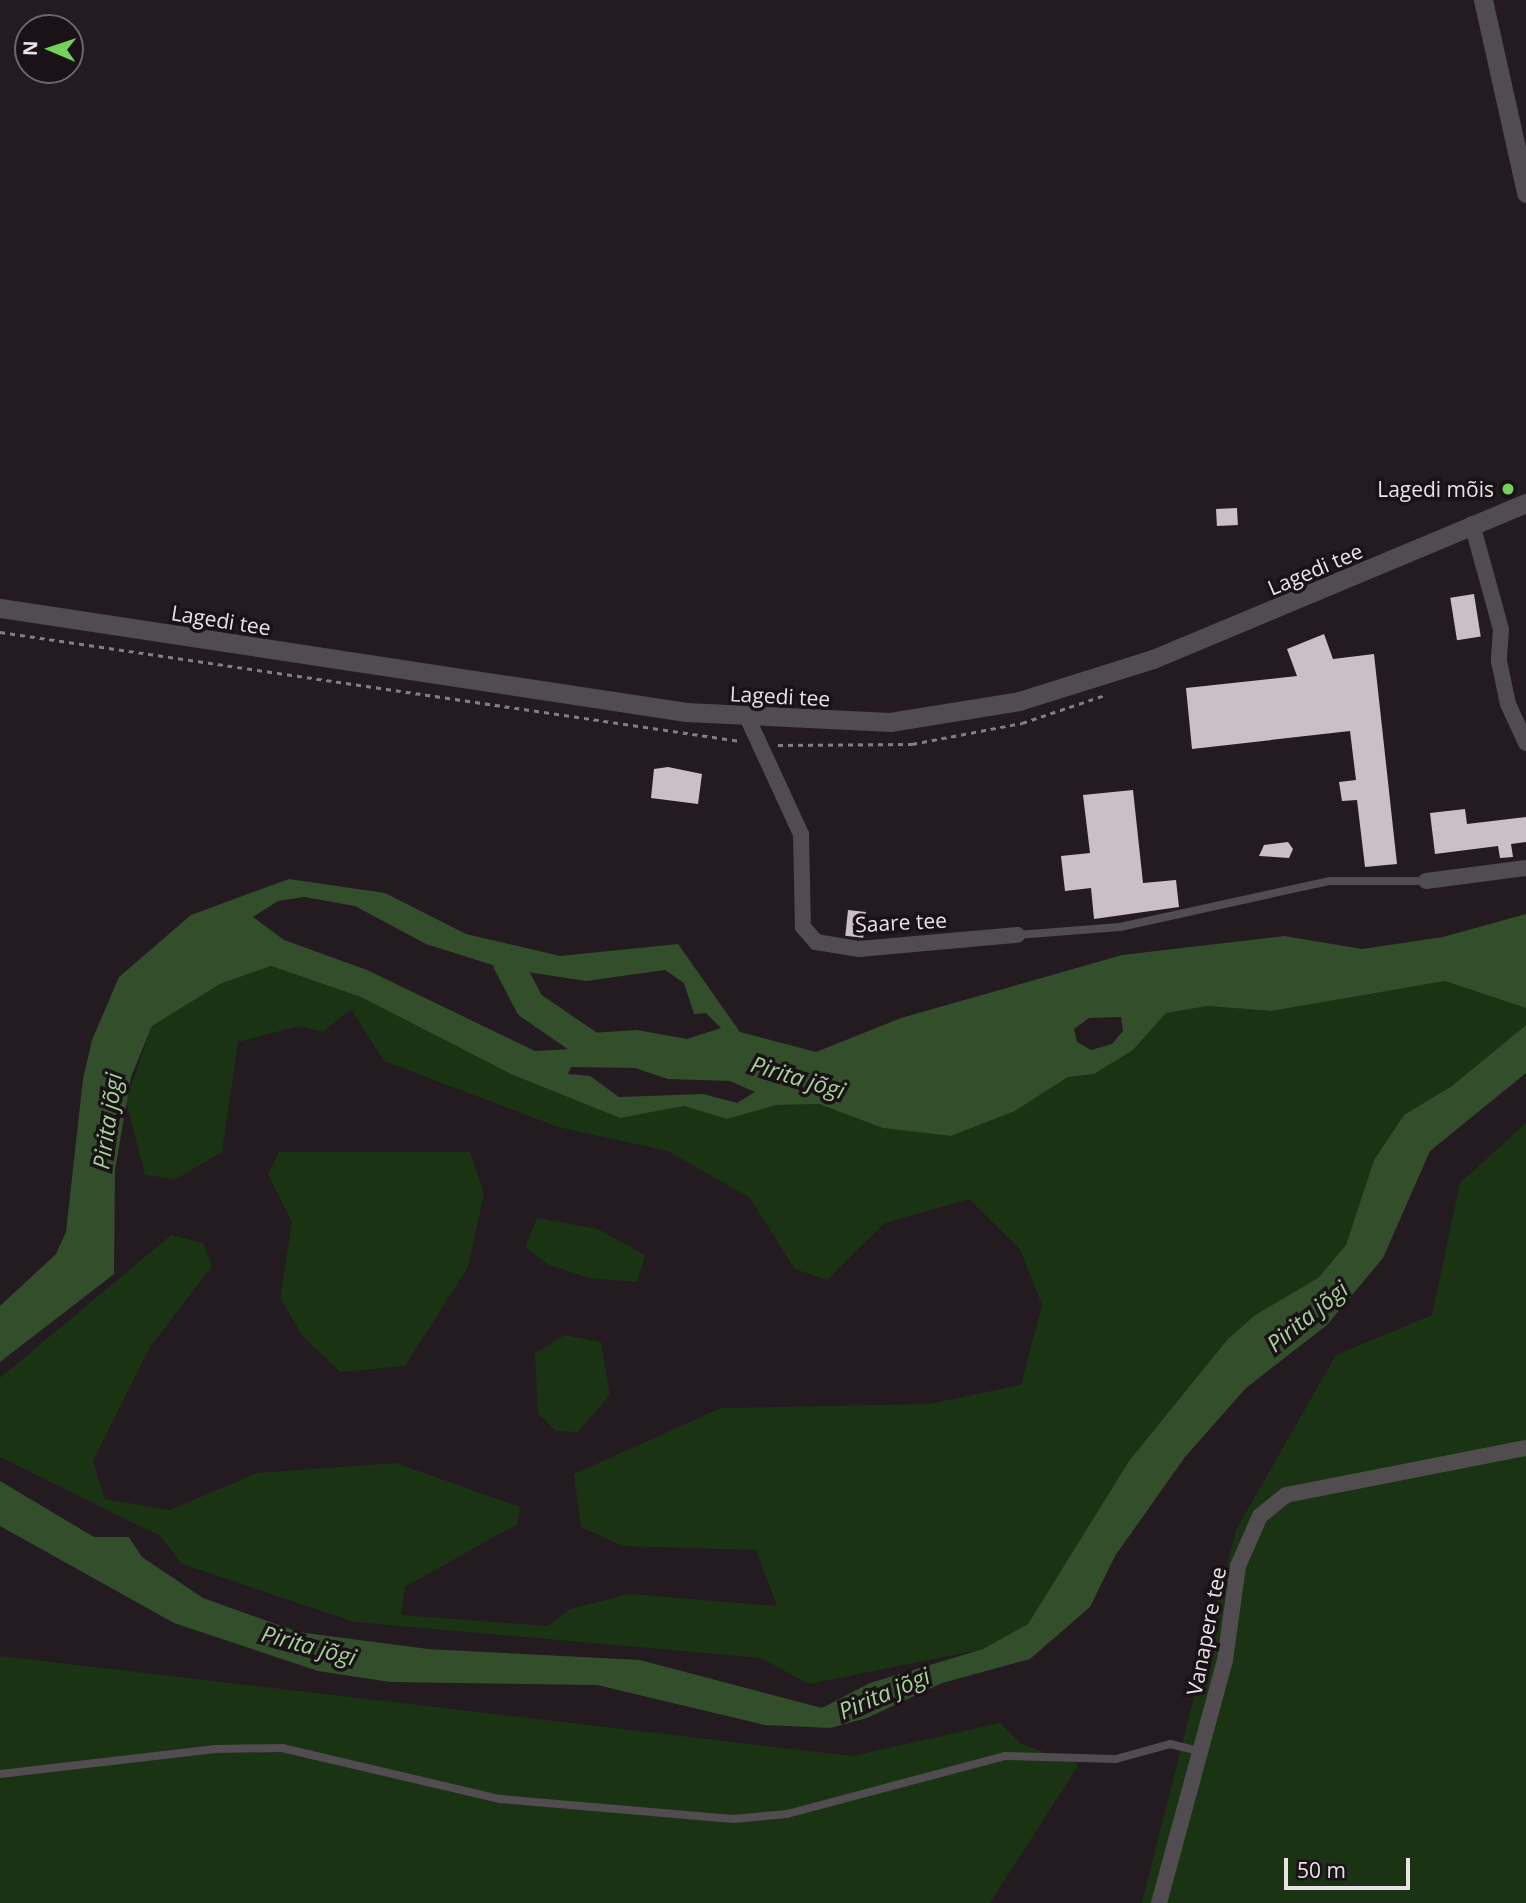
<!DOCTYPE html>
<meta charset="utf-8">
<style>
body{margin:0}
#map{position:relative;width:1526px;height:1903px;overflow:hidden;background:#231b20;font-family:"Open Sans",sans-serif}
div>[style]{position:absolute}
.green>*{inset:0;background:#1a3313}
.water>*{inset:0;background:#334e2b}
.river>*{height:30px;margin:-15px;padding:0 15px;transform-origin:15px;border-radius:15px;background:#334e2b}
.building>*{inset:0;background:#cbbfc7;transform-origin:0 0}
.path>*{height:2.5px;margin-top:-1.25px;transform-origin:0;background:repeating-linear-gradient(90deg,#847d82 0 5px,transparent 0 10px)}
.service>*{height:8px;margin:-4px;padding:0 4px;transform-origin:4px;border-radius:4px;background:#504c4f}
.minor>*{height:16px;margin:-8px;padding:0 8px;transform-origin:8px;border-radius:8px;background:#504c4f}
.tertiary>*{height:19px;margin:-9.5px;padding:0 9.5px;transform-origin:9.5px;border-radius:9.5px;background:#504c4f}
.dots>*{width:19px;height:19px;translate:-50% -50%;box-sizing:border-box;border:4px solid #1a1217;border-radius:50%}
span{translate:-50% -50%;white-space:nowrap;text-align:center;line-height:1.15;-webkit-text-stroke:7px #1a1217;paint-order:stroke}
.poi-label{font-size:21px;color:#e9e3e7}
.right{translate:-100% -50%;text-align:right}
.street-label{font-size:21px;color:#e9e3e7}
.water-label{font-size:23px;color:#a4d498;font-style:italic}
.north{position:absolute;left:14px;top:14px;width:70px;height:70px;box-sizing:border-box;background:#1a1217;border:2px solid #6d666a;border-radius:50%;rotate:272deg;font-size:19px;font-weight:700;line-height:28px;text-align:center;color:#e9e3e7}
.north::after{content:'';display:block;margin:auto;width:24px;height:32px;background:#74d25b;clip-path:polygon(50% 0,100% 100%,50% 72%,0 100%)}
.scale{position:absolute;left:1284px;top:1858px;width:126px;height:32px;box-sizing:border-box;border:4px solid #e9e3e7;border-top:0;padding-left:9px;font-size:21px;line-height:24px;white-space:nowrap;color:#e9e3e7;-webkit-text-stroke:5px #1a1217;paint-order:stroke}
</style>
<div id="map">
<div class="green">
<div style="clip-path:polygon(271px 966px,361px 997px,513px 1075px,620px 1118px,684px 1106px,727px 1119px,776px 1105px,819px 1104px,883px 1128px,951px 1136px,1015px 1111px,1068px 1077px,1094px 1074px,1133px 1050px,1166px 1013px,1208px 1006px,1271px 1011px,1445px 981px,1526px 1008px,1526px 1025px,1452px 1086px,1404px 1115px,1374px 1160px,1346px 1245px,1318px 1278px,1255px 1315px,1227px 1340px,1129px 1461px,1028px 1624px,983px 1649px,809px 1684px,761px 1658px,355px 1622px,182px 1564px,160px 1536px,0 1457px,0 1378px,171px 1235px,203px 1243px,212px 1266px,150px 1347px,93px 1461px,105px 1499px,170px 1510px,257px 1473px,396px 1463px,520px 1507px,517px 1524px,405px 1587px,401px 1615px,548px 1626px,570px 1609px,629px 1594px,777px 1606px,756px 1550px,623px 1546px,581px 1527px,574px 1474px,721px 1408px,929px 1404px,1021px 1385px,1042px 1305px,1020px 1249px,969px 1199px,885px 1223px,827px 1280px,795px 1269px,750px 1198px,668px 1151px,558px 1127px,384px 1061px,351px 1009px,323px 1032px,299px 1026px,238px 1042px,222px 1152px,176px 1179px,145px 1175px,126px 1101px,152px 1026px,220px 984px)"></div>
<div style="clip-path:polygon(1526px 1123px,1526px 1903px,1142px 1903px,1236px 1530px,1336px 1355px,1432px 1315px,1460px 1183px)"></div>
<div style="clip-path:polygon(279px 1152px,470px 1152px,484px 1194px,468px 1267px,405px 1366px,341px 1372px,304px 1338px,280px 1298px,292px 1222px,268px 1174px)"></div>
<div style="clip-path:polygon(537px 1218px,598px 1229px,645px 1255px,637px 1282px,589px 1278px,549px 1265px,525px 1247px)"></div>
<div style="clip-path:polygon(565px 1335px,601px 1342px,610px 1395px,578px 1432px,556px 1431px,538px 1414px,535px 1353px)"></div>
<div style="clip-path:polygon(0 1656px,852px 1756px,1000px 1723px,1021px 1744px,1079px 1764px,990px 1903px,0 1903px)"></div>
</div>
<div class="water">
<div style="clip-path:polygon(evenodd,289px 879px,385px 893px,466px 934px,560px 956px,678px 944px,740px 1032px,816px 1052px,901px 1018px,1122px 955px,1284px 936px,1362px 949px,1443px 937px,1526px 914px,1526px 1008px,1445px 981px,1271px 1011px,1208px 1006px,1166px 1013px,1133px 1050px,1094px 1074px,1068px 1077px,1015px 1111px,951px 1136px,883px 1128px,819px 1104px,776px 1105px,727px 1119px,684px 1106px,620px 1118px,513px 1075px,361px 997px,271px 966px,220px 984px,152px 1026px,131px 1077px,115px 1170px,114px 1274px,0 1362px,0 1306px,56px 1254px,66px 1232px,83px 1079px,92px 1040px,119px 977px,191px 915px,289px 879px,304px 897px,355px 906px,426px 944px,502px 968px,586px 981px,665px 970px,684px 983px,694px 1014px,706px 1013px,721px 1028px,687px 1039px,637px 1030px,590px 1033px,571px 1049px,535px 1051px,367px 970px,284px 940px,253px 917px,278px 901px,304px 897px,289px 879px,1121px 1017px,1123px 1031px,1112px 1044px,1091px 1050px,1077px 1042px,1074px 1029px,1089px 1018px,1121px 1017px,289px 879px,571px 1067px,635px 1068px,668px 1079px,730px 1081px,755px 1092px,737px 1103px,703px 1094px,619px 1097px,590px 1076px,568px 1074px,571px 1067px)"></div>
<div style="clip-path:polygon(1526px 1025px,1526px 1073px,1430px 1151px,1383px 1258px,1327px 1325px,1246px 1388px,1185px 1457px,1115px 1556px,1090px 1607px,1030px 1659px,942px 1683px,867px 1718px,830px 1728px,765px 1725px,597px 1685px,390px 1682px,318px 1671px,174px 1623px,0 1526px,0 1481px,94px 1537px,129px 1537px,142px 1557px,203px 1598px,298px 1632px,428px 1649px,640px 1660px,822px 1708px,870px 1683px,983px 1649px,1028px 1624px,1129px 1461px,1227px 1340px,1255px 1315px,1318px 1278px,1346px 1245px,1374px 1160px,1404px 1115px,1452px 1086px)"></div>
</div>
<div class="river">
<div style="left:508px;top:963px;width:47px;rotate:62.4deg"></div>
<div style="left:530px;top:1005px;width:81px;rotate:34.5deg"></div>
</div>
<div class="building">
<div style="left:1237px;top:508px;width:17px;height:21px;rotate:87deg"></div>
<div style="left:1474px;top:594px;width:43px;height:24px;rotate:81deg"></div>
<div style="clip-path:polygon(1324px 634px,1333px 659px,1374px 654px,1397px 864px,1365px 867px,1357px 800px,1342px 801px,1339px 782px,1356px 780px,1350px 731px,1192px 749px,1186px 688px,1297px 676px,1287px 649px)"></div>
<div style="clip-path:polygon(668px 767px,702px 774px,698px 804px,651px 798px,654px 769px)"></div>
<div style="clip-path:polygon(1133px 790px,1143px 883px,1176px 880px,1179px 907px,1094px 919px,1091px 888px,1065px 891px,1061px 856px,1090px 853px,1083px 795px)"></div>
<div style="clip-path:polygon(1465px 809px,1467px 824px,1526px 817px,1526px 842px,1511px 844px,1513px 857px,1500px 858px,1498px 846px,1435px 854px,1430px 813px)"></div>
<div style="clip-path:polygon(1288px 842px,1293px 849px,1289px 858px,1259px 856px,1264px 845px)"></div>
<div style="left:848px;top:910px;width:18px;height:26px;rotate:6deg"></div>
</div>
<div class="path">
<div style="left:0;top:632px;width:748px;rotate:8.38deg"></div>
<div style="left:778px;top:745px;width:134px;rotate:-0.4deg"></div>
<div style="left:912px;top:744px;width:112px;rotate:-10.8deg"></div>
<div style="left:1022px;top:723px;width:88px;rotate:-18.6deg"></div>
</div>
<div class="service">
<div style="left:1017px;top:935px;width:103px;rotate:-4.4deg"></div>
<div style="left:1120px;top:927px;width:215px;rotate:-12.4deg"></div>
<div style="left:1330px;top:881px;width:96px"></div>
<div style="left:0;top:1774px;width:217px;rotate:-6.6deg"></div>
<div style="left:216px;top:1749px;width:66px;rotate:-0.9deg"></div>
<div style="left:282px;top:1748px;width:224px;rotate:13.2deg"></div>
<div style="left:500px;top:1799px;width:234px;rotate:4.9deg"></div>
<div style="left:733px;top:1819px;width:54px;rotate:-5.3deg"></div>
<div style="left:787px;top:1814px;width:226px;rotate:-14.9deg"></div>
<div style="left:1005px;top:1756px;width:111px;rotate:1.5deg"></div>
<div style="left:1116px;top:1759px;width:56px;rotate:-15.5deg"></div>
<div style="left:1170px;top:1744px;width:33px;rotate:14deg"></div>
</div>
<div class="minor">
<div style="left:1472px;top:524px;width:109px;rotate:74.6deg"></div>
<div style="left:1501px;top:629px;width:32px;rotate:94deg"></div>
<div style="left:1499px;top:661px;width:44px;rotate:78.2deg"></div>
<div style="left:1508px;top:704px;width:43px;rotate:65.2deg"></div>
<div style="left:748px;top:719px;width:127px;rotate:65.3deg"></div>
<div style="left:801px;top:834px;width:93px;rotate:88.8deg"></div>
<div style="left:803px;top:927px;width:20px;rotate:49deg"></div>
<div style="left:816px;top:942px;width:44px;rotate:9.2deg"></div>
<div style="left:859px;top:949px;width:159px;rotate:-5.1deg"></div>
<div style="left:1426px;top:881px;width:101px;rotate:-7.4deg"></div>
<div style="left:1159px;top:1903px;width:252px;rotate:-74.8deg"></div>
<div style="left:1225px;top:1660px;width:95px;rotate:-82.1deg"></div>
<div style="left:1238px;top:1566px;width:55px;rotate:-66.3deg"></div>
<div style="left:1260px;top:1516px;width:33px;rotate:-39deg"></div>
<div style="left:1286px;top:1495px;width:245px;rotate:-11.1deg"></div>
</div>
<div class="tertiary">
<div style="left:1483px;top:0;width:198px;rotate:77.4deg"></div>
<div style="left:0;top:608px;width:694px;rotate:8.62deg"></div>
<div style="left:686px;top:712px;width:204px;rotate:2.8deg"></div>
<div style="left:890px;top:722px;width:131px;rotate:-9.2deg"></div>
<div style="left:1019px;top:701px;width:140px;rotate:-17.4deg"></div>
<div style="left:1153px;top:659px;width:404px;rotate:-22.7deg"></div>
</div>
<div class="dots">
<div style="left:1508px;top:489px;background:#74d25b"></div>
</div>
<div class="poi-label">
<span class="right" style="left:1494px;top:489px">Lagedi mõis</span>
</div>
<div class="street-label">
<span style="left:1315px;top:569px;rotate:-23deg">Lagedi tee</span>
<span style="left:221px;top:620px;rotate:9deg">Lagedi tee</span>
<span style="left:780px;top:696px;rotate:3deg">Lagedi tee</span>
<span style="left:901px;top:922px;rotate:-3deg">Saare tee</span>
<span style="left:1206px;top:1631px;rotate:-79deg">Vanapere tee</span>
</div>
<div class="water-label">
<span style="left:798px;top:1077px;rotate:17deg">Pirita jõgi</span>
<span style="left:107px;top:1121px;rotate:-82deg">Pirita jõgi</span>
<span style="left:1307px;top:1316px;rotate:-39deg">Pirita jõgi</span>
<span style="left:309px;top:1645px;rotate:15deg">Pirita jõgi</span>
<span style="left:884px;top:1693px;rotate:-23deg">Pirita jõgi</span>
</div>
<div class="north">N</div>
<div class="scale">50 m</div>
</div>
